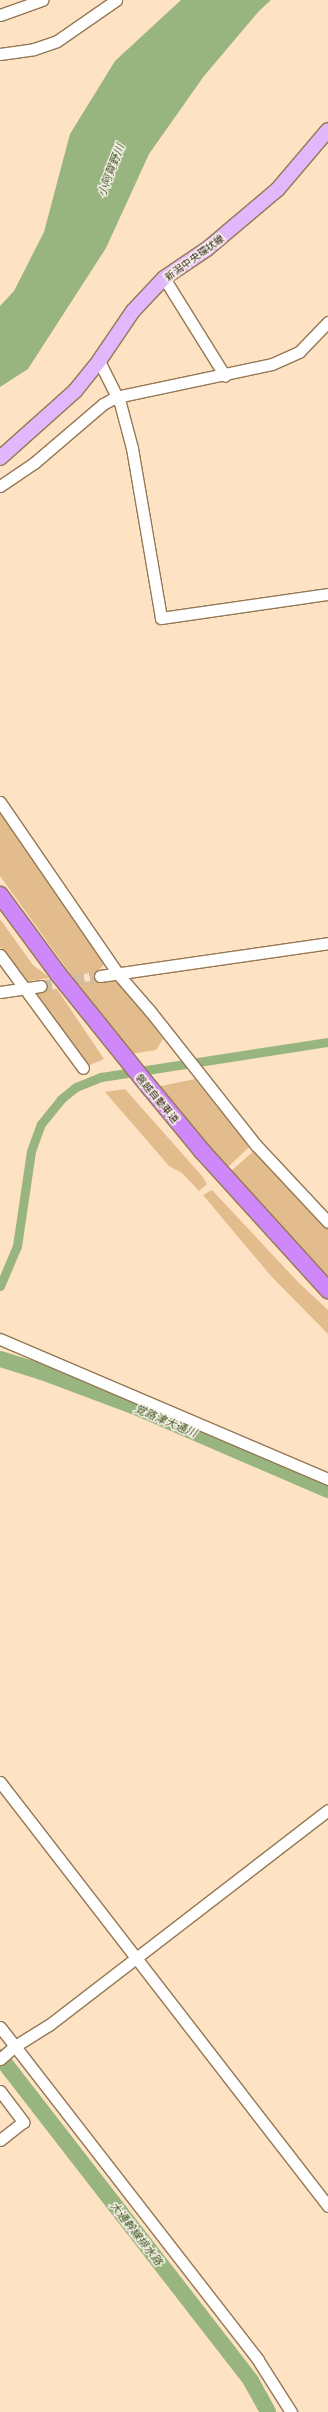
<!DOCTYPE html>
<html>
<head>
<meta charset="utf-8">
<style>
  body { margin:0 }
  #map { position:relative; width:328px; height:2412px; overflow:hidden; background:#fde2c3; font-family:Literata,"Noto Sans JP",serif }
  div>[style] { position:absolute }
  .green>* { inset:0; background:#e3bc8d }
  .water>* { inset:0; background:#98b580 }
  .canal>* { height:9px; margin:-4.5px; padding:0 4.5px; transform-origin:4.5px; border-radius:4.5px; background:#98b580 }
  .river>* { height:16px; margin:-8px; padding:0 8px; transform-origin:8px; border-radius:8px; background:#98b580 }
  .minor-tunnel>* { height:11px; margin-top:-5.5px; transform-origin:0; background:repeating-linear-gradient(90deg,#d4bca0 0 11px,transparent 0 16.5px) }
  .roads { filter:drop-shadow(1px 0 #957854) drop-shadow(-1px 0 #957854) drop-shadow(0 1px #957854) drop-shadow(0 -1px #957854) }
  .minor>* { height:11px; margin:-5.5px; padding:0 5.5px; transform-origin:5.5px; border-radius:5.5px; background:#fff }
  .major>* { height:14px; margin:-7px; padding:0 7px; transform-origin:7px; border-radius:7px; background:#e2b8fc }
  .highway>* { height:16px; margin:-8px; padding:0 8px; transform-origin:8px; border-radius:8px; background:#cf88fa }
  span { translate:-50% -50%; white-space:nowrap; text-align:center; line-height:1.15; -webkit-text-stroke:3px #faf3eb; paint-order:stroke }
  .street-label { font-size:10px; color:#312516 }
  .water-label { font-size:11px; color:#314c14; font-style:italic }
</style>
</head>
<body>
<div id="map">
  <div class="green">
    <div style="clip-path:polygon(0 813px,103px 960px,103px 966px,96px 972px,72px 976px,0 876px)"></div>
    <div style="clip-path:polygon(0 919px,33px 965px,50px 978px,28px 981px,24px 979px,0 947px)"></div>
    <div style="clip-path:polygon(114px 978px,118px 979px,163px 1039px,156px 1050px,131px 1054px,119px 1043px,78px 983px)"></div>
    <div style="clip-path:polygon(57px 989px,104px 1059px,85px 1067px,32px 993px)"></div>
    <div style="clip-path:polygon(195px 1079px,249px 1147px,225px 1170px,156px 1087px)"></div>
    <div style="clip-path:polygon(125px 1089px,202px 1176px,207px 1184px,199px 1191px,182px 1173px,169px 1166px,105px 1092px)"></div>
    <div style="clip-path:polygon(255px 1150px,328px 1229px,328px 1276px,231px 1171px)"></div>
    <div style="clip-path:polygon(212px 1190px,299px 1283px,328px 1310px,328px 1334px,271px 1276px,203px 1195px)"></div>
  </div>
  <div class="water">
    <div style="clip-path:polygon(181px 0,271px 0,259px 11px,204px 76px,149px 154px,106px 248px,28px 369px,0 387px,0 306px,14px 291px,44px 232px,70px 134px,115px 61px)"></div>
  </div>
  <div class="canal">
    <div style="left:0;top:1286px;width:43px;rotate:-67deg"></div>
    <div style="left:17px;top:1246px;width:96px;rotate:-81.6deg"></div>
    <div style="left:31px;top:1151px;width:29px;rotate:-70deg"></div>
    <div style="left:41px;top:1124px;width:32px;rotate:-51deg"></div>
    <div style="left:61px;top:1099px;width:19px;rotate:-39deg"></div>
    <div style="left:76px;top:1087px;width:27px;rotate:-22deg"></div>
    <div style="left:101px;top:1077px;width:230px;rotate:-8.8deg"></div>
  </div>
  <div class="river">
    <div style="left:0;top:1359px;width:44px;rotate:17.2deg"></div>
    <div style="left:42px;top:1372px;width:97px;rotate:20.5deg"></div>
    <div style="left:133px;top:1406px;width:212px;rotate:23.3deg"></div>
    <div style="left:0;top:2057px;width:410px;rotate:52.2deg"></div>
    <div style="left:251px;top:2381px;width:35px;rotate:61deg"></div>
  </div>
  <div class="minor-tunnel">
    <div style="left:41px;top:986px;width:60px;rotate:-9.6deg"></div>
  </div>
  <div class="roads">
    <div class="minor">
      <div style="left:0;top:15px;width:45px;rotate:-19.7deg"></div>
      <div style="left:0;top:54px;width:34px;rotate:-8deg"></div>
      <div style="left:34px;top:49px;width:24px;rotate:-19deg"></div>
      <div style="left:57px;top:41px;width:72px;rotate:-34.8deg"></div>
      <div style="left:164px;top:278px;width:115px;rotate:58.1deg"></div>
      <div style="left:99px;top:361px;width:47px;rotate:63.4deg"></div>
      <div style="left:120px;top:403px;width:47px;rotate:75.1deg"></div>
      <div style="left:132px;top:448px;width:172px;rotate:80.3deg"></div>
      <div style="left:161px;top:618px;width:169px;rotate:-8.2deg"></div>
      <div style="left:0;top:486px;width:41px;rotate:-34.1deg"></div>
      <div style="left:34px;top:463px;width:91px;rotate:-40.5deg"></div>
      <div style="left:103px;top:404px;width:15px;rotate:-28deg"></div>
      <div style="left:116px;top:397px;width:159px;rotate:-11.9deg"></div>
      <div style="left:272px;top:364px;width:30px;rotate:-24deg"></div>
      <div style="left:299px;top:352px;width:42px;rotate:-46deg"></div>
      <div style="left:0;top:802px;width:209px;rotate:55.5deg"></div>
      <div style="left:118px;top:974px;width:49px;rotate:49.1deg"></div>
      <div style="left:150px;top:1011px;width:171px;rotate:51.7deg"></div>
      <div style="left:256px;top:1145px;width:105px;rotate:46.9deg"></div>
      <div style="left:0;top:955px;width:140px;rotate:53.7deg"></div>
      <div style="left:100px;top:976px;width:230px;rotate:-8.2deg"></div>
      <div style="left:0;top:992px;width:41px;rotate:-8.3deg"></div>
      <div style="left:0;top:1339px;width:357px;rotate:23.1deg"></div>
      <div style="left:0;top:1782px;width:536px;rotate:52.28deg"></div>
      <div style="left:0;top:2027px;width:421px;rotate:52.2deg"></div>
      <div style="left:258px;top:2360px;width:62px;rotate:57.6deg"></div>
      <div style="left:0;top:2059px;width:20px;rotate:-41deg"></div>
      <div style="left:15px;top:2046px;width:40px;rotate:-32deg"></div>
      <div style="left:49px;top:2025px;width:352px;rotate:-37.6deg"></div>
      <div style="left:0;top:2091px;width:39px;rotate:53deg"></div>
      <div style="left:23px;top:2122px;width:29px;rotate:142deg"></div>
    </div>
    <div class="major">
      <div style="left:0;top:458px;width:101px;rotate:-41.8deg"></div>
      <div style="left:75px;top:391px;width:38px;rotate:-51deg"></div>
      <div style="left:99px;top:361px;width:60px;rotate:-55.8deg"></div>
      <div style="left:133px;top:311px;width:45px;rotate:-46.8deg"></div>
      <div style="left:164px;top:278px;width:52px;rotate:-34deg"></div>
      <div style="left:207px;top:249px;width:93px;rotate:-40.2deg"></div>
      <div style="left:278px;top:189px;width:77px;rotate:-49.7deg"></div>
    </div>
    <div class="highway">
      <div style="left:0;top:895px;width:99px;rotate:53.6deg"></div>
      <div style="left:59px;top:975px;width:145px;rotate:51.2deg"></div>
      <div style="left:150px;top:1088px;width:82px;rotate:50.5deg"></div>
      <div style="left:202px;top:1151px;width:188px;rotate:47.8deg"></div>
    </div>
  </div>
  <div class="street-label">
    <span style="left:194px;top:257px;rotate:-36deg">新潟中央環状線</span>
    <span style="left:158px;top:1098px;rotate:50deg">磐越自動車道</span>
  </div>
  <div class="water-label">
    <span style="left:110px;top:170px;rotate:-69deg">小阿賀野川</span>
    <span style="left:166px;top:1420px;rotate:23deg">覚路津大通川</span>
    <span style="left:137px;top:2233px;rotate:52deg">大通幹線排水路</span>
  </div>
</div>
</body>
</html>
